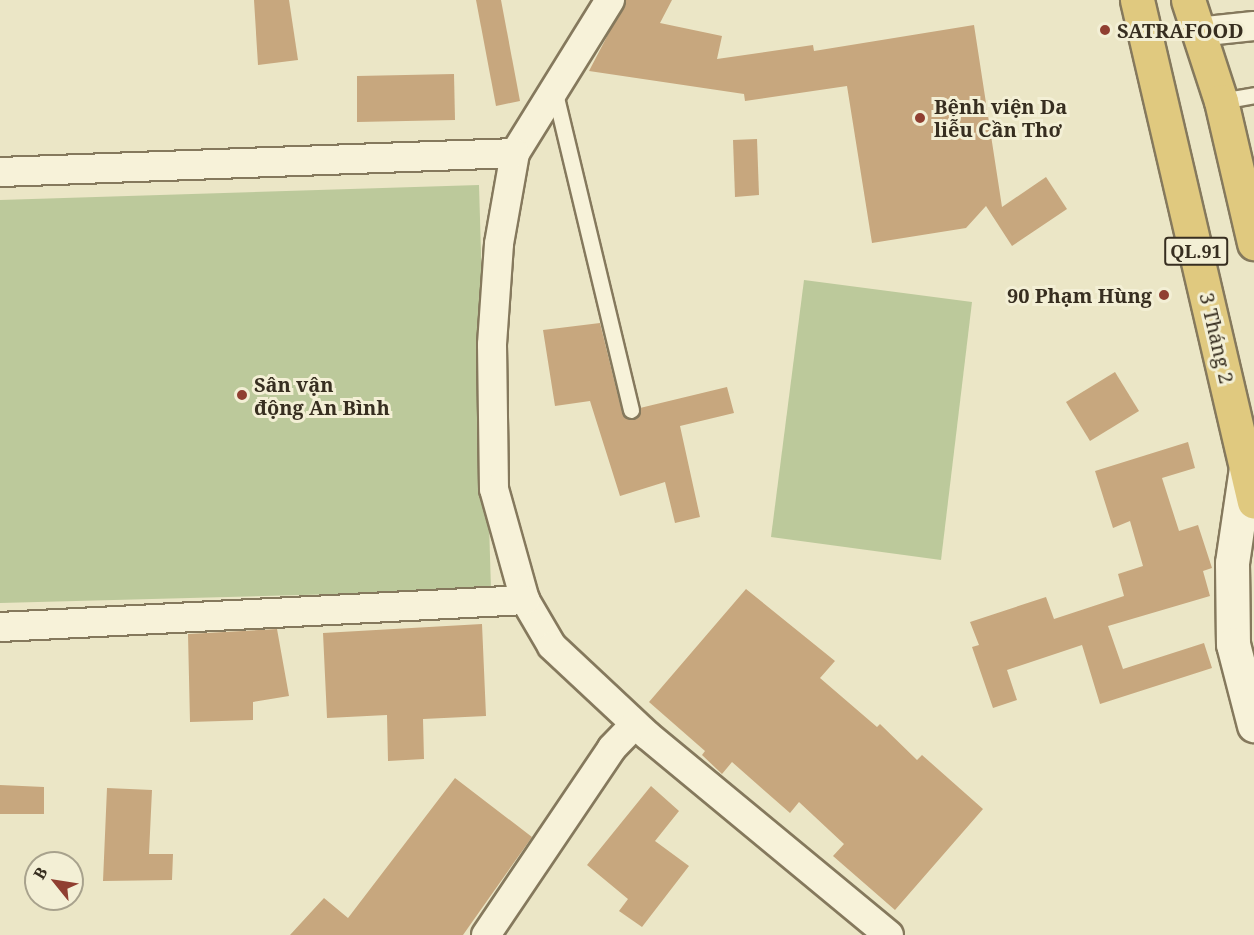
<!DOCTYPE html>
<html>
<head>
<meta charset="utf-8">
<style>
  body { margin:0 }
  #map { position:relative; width:1254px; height:935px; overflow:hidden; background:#ebe6c6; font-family:"Noto Serif",serif }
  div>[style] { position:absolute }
  .green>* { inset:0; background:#bcc99b }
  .building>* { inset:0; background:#c7a77e }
  .roads { filter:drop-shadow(2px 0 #85795d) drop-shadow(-2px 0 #85795d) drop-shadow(0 2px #85795d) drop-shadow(0 -2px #85795d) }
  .service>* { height:15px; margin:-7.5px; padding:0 7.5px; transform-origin:7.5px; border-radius:7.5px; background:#f7f2d9 }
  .minor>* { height:28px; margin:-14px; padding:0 14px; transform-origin:14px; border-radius:14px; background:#f7f2d9 }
  .secondary>* { height:33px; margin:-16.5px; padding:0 16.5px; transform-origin:16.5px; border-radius:16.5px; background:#f7f2d9 }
  .trunk>* { height:33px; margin:-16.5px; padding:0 16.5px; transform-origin:16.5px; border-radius:16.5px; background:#e0c97f }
  .dots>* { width:16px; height:16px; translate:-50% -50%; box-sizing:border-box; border:3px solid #f3efd5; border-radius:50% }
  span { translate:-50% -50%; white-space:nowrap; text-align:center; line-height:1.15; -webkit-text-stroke:6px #f3efd5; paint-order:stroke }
  .shield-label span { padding:2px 4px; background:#f3efd5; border:2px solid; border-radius:4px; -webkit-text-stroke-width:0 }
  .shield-label { font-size:18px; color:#372e20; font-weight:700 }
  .poi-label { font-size:20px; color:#372e20; font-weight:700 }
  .left { translate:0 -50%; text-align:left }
  .right { translate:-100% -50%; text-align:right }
  .street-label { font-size:20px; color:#372e20 }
  .north { position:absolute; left:24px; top:851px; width:60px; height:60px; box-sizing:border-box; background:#f3efd5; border:2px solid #a8a28d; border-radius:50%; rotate:300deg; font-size:16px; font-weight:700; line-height:24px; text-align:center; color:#372e20 }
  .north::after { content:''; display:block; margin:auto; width:21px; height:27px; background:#903f31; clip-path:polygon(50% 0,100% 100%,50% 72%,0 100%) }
</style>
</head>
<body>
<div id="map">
  <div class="green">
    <div style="clip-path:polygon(479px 185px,491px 590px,0 603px,0 200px)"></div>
    <div style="clip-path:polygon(804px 280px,972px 302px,941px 560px,771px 537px)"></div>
  </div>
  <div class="building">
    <div style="clip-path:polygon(254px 0,289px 0,298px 60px,258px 65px)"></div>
    <div style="clip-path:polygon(476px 0,501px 0,520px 101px,496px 106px)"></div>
    <div style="clip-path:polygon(626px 0,672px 0,660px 23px,722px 36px,717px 59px,813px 45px,814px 51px,974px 25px,1002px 207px,1046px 177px,1067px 209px,1012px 246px,986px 206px,966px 228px,872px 243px,847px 86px,745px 101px,744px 94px,589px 71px)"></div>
    <div style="clip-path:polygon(454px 74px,455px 120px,357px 122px,357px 76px)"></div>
    <div style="clip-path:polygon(757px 139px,759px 195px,735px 197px,733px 140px)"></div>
    <div style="clip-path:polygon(600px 323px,622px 412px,628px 419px,637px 417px,640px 408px,727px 387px,734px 413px,680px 426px,700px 517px,675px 523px,665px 482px,620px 496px,590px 401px,555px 406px,543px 330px)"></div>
    <div style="clip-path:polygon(1115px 372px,1139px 411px,1090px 441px,1066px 402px)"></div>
    <div style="clip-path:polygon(1188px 442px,1195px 468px,1162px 478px,1179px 531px,1198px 525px,1212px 568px,1203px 571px,1210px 596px,1108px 626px,1123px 669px,1204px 643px,1212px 668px,1100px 704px,1082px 645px,1007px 670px,1017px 700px,993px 708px,972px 647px,979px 645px,970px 622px,1046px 597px,1054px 619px,1124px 596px,1118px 574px,1143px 566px,1130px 521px,1113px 528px,1095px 471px)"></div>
    <div style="clip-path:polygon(746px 589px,835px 661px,820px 678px,877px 727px,880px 724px,917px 760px,922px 755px,983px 809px,895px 910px,833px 856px,844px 844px,799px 802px,790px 813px,732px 762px,722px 774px,702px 755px,705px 751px,649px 702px)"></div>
    <div style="clip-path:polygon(482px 624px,486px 716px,423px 719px,424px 759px,388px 761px,387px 715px,327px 718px,323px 633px)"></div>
    <div style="clip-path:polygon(277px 629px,289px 696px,253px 702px,253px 720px,190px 722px,188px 634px)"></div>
    <div style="clip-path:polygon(455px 778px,532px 837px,463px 935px,290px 935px,324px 898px,348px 918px)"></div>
    <div style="clip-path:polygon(0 785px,44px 787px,44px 814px,0 814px)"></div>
    <div style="clip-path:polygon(651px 786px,679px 811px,655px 841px,689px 866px,642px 927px,619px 911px,628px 899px,587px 865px)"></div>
    <div style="clip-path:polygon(107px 788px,152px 790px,149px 854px,173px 854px,172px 880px,103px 881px)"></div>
  </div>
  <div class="roads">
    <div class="service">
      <div style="left:554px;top:89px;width:330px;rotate:76.5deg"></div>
      <div style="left:1221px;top:101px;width:34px;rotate:-10deg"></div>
    </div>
    <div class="minor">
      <div style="left:610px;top:0;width:180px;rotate:121.8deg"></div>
      <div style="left:515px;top:153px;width:92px;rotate:100deg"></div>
      <div style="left:499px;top:244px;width:101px;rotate:94deg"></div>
      <div style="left:492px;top:345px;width:144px;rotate:89.2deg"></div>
      <div style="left:494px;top:489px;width:115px;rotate:74.4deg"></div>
      <div style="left:525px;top:600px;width:53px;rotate:59.6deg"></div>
      <div style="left:552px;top:646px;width:130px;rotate:43.1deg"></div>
      <div style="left:647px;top:735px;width:314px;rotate:39.6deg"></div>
      <div style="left:1197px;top:32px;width:57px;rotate:-6deg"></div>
      <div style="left:0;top:172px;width:515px;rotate:-2.11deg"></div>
      <div style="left:0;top:627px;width:526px;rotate:-2.94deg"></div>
      <div style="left:486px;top:935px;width:225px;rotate:-56deg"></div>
      <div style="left:612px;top:748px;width:33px;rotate:-46deg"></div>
    </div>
    <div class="secondary">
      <div style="left:1246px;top:468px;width:96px;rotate:98.4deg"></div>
      <div style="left:1232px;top:563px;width:81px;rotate:89.3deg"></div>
      <div style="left:1233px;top:644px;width:84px;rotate:75.5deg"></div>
    </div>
    <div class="trunk">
      <div style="left:1137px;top:0;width:515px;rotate:76.88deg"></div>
      <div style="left:1188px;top:0;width:106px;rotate:71.9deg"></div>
      <div style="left:1221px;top:101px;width:146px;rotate:76.9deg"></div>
    </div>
  </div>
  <div class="dots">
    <div style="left:1105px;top:30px;background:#903f31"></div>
    <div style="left:920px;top:118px;background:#903f31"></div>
    <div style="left:1164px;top:295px;background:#903f31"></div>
    <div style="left:242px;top:395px;background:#903f31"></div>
  </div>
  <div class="shield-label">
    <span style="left:1196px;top:251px">QL.91</span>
  </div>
  <div class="poi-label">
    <span class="left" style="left:1117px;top:30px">SATRAFOOD</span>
    <span class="left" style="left:934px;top:118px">Bệnh viện Da<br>liễu Cần Thơ</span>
    <span class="right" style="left:1152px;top:295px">90 Phạm Hùng</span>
    <span class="left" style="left:254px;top:396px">Sân vận<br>động An Bình</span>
  </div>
  <div class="street-label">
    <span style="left:1217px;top:338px;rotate:77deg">3 Tháng 2</span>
  </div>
  <div class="north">B</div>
</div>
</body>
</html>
